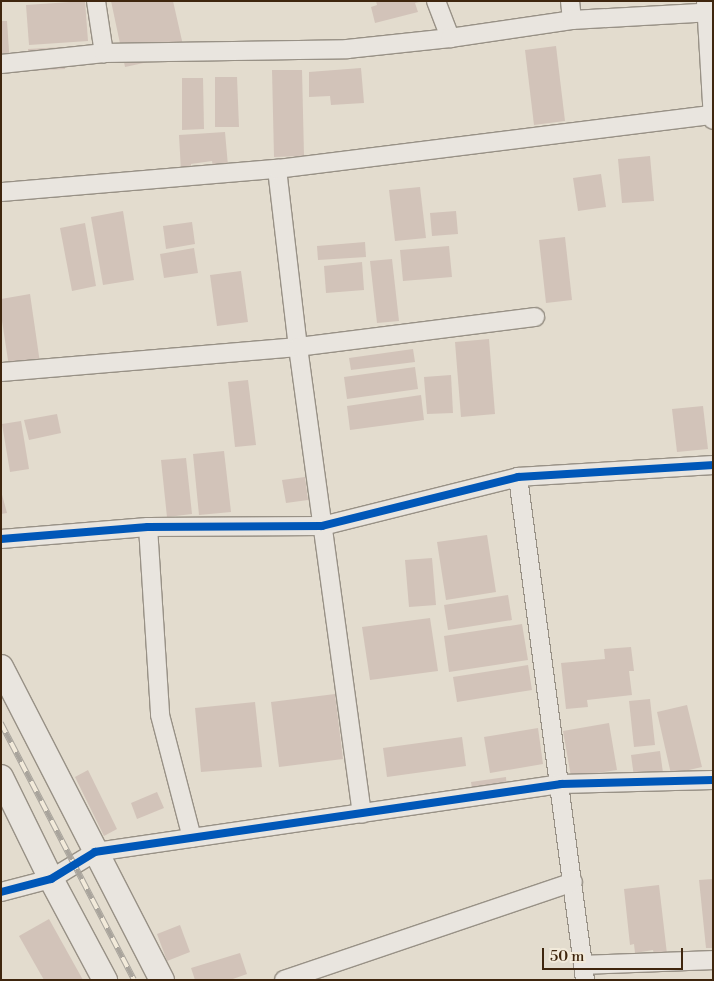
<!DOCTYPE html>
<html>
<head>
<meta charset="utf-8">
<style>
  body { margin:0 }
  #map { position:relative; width:714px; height:981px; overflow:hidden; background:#e3dcce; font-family:"Libre Bodoni",serif }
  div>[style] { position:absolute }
  .building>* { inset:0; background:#d2c3b9 }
  .roads { filter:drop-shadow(1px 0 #989186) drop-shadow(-1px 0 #989186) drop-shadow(0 1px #989186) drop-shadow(0 -1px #989186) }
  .street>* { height:18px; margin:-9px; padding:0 9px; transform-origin:9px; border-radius:9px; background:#e9e5df }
  .secondary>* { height:24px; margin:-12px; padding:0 12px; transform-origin:12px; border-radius:12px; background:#e9e5df }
  .rail>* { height:5.5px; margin-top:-2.75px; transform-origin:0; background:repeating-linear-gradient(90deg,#f2eada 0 11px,#a9a49c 0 22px); box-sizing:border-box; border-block:1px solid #a9a49c }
  .cycleway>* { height:8px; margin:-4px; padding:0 4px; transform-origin:4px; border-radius:4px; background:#0057b8 }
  span { translate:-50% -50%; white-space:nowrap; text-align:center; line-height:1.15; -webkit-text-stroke:5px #f2eada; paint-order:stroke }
  .frame { position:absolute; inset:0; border:2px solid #3f260e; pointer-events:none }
  .scale { position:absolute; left:542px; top:948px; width:141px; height:22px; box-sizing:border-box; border:2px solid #3f260e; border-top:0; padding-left:6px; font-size:15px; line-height:18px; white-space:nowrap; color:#3f260e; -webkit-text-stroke:4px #f2eada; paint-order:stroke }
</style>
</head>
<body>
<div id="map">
  <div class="building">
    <div style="clip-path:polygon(85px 1px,88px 41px,29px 45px,26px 5px)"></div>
    <div style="clip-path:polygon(111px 1px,173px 1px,185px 54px,125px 67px)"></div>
    <div style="clip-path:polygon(376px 1px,419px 1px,419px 2px,415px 3px,418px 12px,375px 23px,371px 7px,377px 5px)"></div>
    <div style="clip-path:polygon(1px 21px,7px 21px,10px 66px,1px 66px)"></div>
    <div style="clip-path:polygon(556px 46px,565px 121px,534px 125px,525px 50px)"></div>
    <div style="clip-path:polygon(63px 47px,65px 69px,29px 71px,28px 49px)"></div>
    <div style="clip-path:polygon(361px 68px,364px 103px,331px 105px,330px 96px,309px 97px,309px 72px)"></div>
    <div style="clip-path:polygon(272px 70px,302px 70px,304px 156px,274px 157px)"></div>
    <div style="clip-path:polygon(215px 77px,237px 77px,239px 127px,215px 127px)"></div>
    <div style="clip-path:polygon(182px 78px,203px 78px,204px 129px,182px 130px)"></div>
    <div style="clip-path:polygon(225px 132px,228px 166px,213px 168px,212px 161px,191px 164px,191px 170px,181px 171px,179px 135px)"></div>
    <div style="clip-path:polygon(650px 156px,654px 201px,622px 203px,618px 159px)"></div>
    <div style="clip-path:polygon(601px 174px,606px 207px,578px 211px,573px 178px)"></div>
    <div style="clip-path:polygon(420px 187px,426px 238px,395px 241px,389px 190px)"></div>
    <div style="clip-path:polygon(123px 211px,134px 280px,103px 285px,91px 217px)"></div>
    <div style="clip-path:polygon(456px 211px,458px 234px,432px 236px,430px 213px)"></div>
    <div style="clip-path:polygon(192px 222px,195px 244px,166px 249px,163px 226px)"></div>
    <div style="clip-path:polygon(85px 223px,96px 286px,72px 291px,60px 228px)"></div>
    <div style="clip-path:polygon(565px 237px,572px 300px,546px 303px,539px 240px)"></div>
    <div style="clip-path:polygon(365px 242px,366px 257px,318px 260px,317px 246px)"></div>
    <div style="clip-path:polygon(449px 246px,452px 277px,403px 281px,400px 250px)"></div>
    <div style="clip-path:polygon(194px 248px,198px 273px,164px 278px,160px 254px)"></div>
    <div style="clip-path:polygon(392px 259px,399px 321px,377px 323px,370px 261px)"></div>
    <div style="clip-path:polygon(362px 262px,364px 290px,326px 293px,324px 266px)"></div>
    <div style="clip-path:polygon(241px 271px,248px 322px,217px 326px,210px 275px)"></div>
    <div style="clip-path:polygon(30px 294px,40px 363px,9px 367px,1px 314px,1px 299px)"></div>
    <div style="clip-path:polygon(489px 339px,495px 414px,461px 417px,455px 342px)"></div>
    <div style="clip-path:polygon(413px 349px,415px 362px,351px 370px,349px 358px)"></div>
    <div style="clip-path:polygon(415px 367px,418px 389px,347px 399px,344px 377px)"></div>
    <div style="clip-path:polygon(451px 375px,453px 413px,427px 414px,424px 377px)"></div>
    <div style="clip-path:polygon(248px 380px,256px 445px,235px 447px,228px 382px)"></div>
    <div style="clip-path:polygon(421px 395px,424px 420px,350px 430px,347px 406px)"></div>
    <div style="clip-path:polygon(703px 406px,708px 449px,677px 452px,672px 409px)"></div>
    <div style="clip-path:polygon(57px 414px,61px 433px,29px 440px,24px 420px)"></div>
    <div style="clip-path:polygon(21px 421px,29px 469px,10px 472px,2px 424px)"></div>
    <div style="clip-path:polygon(224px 451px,231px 512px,199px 515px,193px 454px)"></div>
    <div style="clip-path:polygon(186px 458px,192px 514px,167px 517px,161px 460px)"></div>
    <div style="clip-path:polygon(305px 477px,308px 500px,286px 503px,282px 480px)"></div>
    <div style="clip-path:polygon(1px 491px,7px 513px,1px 514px)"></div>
    <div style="clip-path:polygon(487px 535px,496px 592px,446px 600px,437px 542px)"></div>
    <div style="clip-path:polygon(432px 558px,436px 605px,409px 607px,405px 560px)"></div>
    <div style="clip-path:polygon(508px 595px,512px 620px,448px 630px,444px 605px)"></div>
    <div style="clip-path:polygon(430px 618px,438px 671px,370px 680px,362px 627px)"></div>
    <div style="clip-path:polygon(522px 624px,528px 660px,449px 672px,444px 636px)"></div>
    <div style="clip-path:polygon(631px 647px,634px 671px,629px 671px,632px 695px,587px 700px,588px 707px,566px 709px,561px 663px,605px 659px,604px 649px)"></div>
    <div style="clip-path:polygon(528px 665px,532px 690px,457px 702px,453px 677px)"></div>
    <div style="clip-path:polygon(335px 694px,343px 759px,279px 767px,271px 702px)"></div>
    <div style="clip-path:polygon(650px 699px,655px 745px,634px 747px,629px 701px)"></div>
    <div style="clip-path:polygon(255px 702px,262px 767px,201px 772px,195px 708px)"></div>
    <div style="clip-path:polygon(687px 705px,702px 767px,671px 774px,657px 712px)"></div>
    <div style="clip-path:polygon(609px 723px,617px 770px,571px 777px,563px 731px)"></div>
    <div style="clip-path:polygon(538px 728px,543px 764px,490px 773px,484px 737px)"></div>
    <div style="clip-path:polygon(462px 737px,466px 766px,387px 777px,383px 748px)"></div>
    <div style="clip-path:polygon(660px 751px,664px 780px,635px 784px,631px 755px)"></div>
    <div style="clip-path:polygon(88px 770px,117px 829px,104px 836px,75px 777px)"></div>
    <div style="clip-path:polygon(506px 777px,507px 791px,473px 796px,471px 782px)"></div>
    <div style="clip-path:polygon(157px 792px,164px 808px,137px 819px,131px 803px)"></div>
    <div style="clip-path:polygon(713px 879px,713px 948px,706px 948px,699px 880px)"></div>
    <div style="clip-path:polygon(659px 885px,667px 954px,654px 955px,653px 950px,635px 953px,634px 944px,630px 945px,624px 889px)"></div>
    <div style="clip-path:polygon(49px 919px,83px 980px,44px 980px,19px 936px)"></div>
    <div style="clip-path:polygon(180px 925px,190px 952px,167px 961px,157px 934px)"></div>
    <div style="clip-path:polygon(240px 953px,247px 974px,230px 980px,195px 980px,191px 968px)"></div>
  </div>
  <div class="roads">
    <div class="street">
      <div style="left:96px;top:1px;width:53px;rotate:81.3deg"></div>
      <div style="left:436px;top:1px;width:40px;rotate:69deg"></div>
      <div style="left:570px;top:1px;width:19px;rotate:84deg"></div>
      <div style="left:706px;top:2px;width:118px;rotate:86.6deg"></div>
      <div style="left:1px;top:64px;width:104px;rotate:-6.1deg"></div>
      <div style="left:104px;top:53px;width:243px;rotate:-0.9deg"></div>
      <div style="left:347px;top:49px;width:104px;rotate:-6.1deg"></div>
      <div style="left:450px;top:38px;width:123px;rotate:-8.4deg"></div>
      <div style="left:572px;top:20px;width:141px;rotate:-3.2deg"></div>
      <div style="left:277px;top:169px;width:179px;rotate:83.3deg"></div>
      <div style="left:298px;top:347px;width:471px;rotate:82.2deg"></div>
      <div style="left:1px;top:192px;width:277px;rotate:-4.8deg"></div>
      <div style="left:277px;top:169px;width:438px;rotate:-7.1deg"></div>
      <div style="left:1px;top:372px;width:298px;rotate:-4.8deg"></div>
      <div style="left:298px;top:347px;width:239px;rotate:-7.2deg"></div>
      <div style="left:518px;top:477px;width:507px;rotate:82.41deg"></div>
      <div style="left:148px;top:527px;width:188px;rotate:86.3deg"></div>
      <div style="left:160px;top:715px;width:127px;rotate:75.4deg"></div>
      <div style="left:1px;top:539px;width:147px;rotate:-4.7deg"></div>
      <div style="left:148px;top:527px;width:174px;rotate:-0.3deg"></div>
      <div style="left:322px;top:526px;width:202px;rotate:-14deg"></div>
      <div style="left:518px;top:477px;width:195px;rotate:-3.5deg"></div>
      <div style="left:1px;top:892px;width:52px;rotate:-14.6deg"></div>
      <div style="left:51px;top:879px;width:52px;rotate:-31.5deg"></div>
      <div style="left:95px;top:852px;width:471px;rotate:-8.3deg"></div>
      <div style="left:561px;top:784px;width:152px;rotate:-1.5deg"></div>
      <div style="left:583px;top:965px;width:130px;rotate:-2.2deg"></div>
      <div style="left:284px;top:980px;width:305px;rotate:-18.7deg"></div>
    </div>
    <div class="secondary">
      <div style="left:1px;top:667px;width:352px;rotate:62.8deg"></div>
      <div style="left:1px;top:777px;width:114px;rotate:63.9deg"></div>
      <div style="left:51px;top:879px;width:115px;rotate:61.9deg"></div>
    </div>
  </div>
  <div class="rail">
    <div style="left:1px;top:723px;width:289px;rotate:62.6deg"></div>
  </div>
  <div class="cycleway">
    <div style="left:1px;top:539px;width:147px;rotate:-4.7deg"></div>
    <div style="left:148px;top:527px;width:174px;rotate:-0.3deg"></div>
    <div style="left:322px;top:526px;width:202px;rotate:-14deg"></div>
    <div style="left:518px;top:477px;width:195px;rotate:-3.5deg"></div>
    <div style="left:1px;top:892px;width:52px;rotate:-14.6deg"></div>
    <div style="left:51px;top:879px;width:52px;rotate:-31.5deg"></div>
    <div style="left:95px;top:852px;width:471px;rotate:-8.3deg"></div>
    <div style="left:561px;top:784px;width:152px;rotate:-1.5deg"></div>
  </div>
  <div class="frame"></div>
  <div class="scale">50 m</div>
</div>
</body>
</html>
